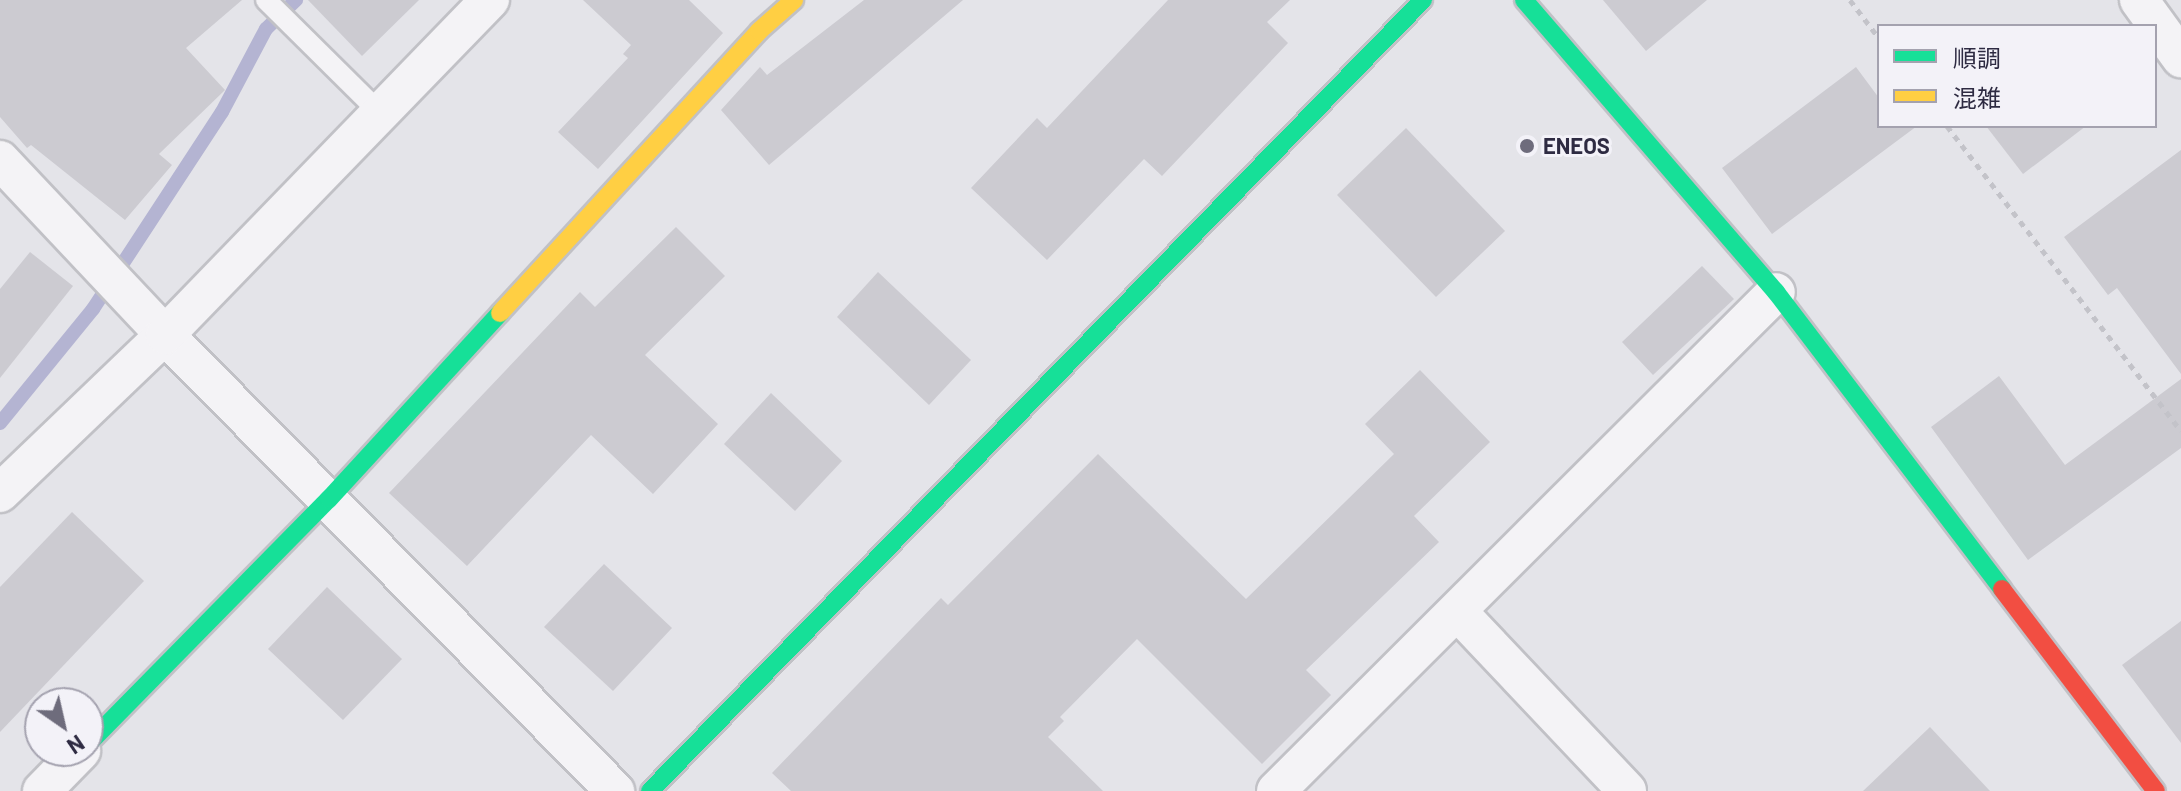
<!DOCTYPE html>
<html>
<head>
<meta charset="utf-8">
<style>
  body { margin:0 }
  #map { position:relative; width:2181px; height:791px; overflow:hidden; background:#e4e4e9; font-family:Barlow,"Noto Sans JP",sans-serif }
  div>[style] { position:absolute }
  .stream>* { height:14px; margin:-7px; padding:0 7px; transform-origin:7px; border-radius:7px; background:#b4b4d2 }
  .building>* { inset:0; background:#cccbd1 }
  .path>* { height:5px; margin-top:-2.5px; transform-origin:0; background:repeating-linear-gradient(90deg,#c3c3c9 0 6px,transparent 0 12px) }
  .roads { filter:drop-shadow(2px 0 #c1c1c6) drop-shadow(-2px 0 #c1c1c6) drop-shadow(0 2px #c1c1c6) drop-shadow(0 -2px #c1c1c6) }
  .lane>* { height:20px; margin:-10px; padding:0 10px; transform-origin:10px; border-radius:10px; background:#f4f3f6 }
  .street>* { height:38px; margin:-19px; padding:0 19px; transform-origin:19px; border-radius:19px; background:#f4f3f6 }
  .fast>* { height:18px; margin:-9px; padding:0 9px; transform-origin:9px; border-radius:9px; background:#16e098 }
  .slow>* { height:18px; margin:-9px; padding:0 9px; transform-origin:9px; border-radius:9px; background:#ffcf43 }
  .jam>* { height:18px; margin:-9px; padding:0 9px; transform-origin:9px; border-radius:9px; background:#f24e42 }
  .dots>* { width:22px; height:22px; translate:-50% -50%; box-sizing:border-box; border:4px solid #f3f2f8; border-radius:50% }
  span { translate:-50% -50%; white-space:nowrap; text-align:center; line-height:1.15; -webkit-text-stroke:6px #f3f2f8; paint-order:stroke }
  .poi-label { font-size:22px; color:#2e2b42; font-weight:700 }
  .left { translate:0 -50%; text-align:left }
  .legend { position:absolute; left:1877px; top:24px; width:280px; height:104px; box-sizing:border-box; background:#f3f2f8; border:2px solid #a4a2af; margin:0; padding:10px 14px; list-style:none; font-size:24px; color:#2e2b42 }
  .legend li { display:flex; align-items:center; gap:16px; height:40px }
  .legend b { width:40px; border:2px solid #a4a2af }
  .north { position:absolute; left:24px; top:687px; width:80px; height:80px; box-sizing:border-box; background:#f3f2f8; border:2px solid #a4a2af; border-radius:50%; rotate:146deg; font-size:22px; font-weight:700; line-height:32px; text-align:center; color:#2e2b42 }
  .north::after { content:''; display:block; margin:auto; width:28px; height:36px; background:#6e6c7c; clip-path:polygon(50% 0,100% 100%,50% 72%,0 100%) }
</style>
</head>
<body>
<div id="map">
  <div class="stream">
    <div style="left:0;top:423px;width:147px;rotate:-50.8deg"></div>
    <div style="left:93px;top:309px;width:235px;rotate:-56.8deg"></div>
    <div style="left:222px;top:112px;width:94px;rotate:-62.1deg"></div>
    <div style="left:266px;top:29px;width:42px;rotate:-44deg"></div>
  </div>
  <div class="building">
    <div style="clip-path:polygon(0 0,242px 0,186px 48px,225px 90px,159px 154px,172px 165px,125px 220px,31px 145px,27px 148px,0 117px)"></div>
    <div style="clip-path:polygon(308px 0,419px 0,362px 56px)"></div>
    <div style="clip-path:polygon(583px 0,689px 0,723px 33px,598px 169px,558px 132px,628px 58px,623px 54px,631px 45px)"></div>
    <div style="clip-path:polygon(864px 0,963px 0,769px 165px,721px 110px,760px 67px,767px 75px)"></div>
    <div style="clip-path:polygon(1168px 0,1290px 0,1267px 22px,1288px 43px,1162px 176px,1144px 159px,1047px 260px,971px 188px,1037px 118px,1047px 128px)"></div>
    <div style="clip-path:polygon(1603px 0,1707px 0,1646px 51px)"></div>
    <div style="clip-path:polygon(1856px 67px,1879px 98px,1879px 126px,1917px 126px,1772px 234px,1722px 168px)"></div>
    <div style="clip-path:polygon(1986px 126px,2086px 126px,2023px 174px)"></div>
    <div style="clip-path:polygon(1406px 128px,1505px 231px,1436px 297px,1337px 195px)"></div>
    <div style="clip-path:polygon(2181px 150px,2181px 374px,2117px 288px,2108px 295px,2064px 237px)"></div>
    <div style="clip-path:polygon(676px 227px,725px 276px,645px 355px,718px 424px,653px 494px,591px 435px,467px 566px,389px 493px,580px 292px,595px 307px)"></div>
    <div style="clip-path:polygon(30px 252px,73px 286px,0 378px,0 289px)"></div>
    <div style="clip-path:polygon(1702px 266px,1734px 299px,1653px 375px,1622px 342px)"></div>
    <div style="clip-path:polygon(878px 272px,971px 360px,929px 405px,837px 317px)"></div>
    <div style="clip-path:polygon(1420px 370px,1490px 442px,1414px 516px,1439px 542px,1306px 670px,1331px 695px,1262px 764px,1137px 639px,1060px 717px,1064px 721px,1048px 737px,1103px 791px,791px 791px,772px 773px,941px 598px,948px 605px,1098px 454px,1246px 599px,1394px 454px,1365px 424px)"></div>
    <div style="clip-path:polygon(1999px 376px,2065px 465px,2181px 379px,2181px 448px,2028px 560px,1931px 427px)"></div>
    <div style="clip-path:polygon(771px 393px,842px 461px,795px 511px,724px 444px)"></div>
    <div style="clip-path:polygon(72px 512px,144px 581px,0 732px,0 587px)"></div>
    <div style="clip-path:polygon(604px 564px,672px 628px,613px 691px,544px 627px)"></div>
    <div style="clip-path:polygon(327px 587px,402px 659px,343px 720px,268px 649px)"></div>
    <div style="clip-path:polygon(2181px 621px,2181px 743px,2122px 665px)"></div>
    <div style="clip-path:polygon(1930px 727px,1990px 791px,1863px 791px)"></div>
  </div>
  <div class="path">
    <div style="left:1850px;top:0;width:48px;rotate:52.7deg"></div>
    <div style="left:1947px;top:126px;width:384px;rotate:52.5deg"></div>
  </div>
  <div class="roads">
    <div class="lane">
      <div style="left:266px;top:0;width:161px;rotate:44.7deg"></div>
    </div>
    <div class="street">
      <div style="left:2139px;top:0;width:72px;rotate:54.1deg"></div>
      <div style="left:0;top:160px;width:241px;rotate:46.7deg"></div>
      <div style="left:165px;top:335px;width:641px;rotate:45.38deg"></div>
      <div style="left:0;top:493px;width:228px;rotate:-43.8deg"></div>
      <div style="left:165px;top:335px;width:467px;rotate:-45.9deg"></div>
      <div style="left:1458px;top:612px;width:246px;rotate:46.6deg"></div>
      <div style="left:42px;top:791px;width:56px;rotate:-45.7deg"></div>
      <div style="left:1276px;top:791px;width:706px;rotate:-44.94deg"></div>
    </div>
    <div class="fast">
      <div style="left:1524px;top:0;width:386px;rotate:49.2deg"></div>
      <div style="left:1776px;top:292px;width:373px;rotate:52.7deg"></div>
      <div style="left:88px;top:744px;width:344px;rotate:-45.5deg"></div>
      <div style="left:329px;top:499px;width:253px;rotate:-47.4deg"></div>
      <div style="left:650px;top:791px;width:1106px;rotate:-45.66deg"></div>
    </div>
    <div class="slow">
      <div style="left:500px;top:313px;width:383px;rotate:-47.4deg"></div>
      <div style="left:759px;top:31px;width:47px;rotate:-41.5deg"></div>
    </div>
    <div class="jam">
      <div style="left:2002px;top:589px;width:254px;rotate:52.7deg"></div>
    </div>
  </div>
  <div class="dots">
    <div style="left:1527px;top:146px;background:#6e6c7c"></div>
  </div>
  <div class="poi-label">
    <span class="left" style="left:1543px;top:146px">ENEOS</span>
  </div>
  <ul class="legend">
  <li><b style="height:10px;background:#16e098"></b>順調</li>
  <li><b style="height:10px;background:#ffcf43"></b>混雑</li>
  </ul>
  <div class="north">N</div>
</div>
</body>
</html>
